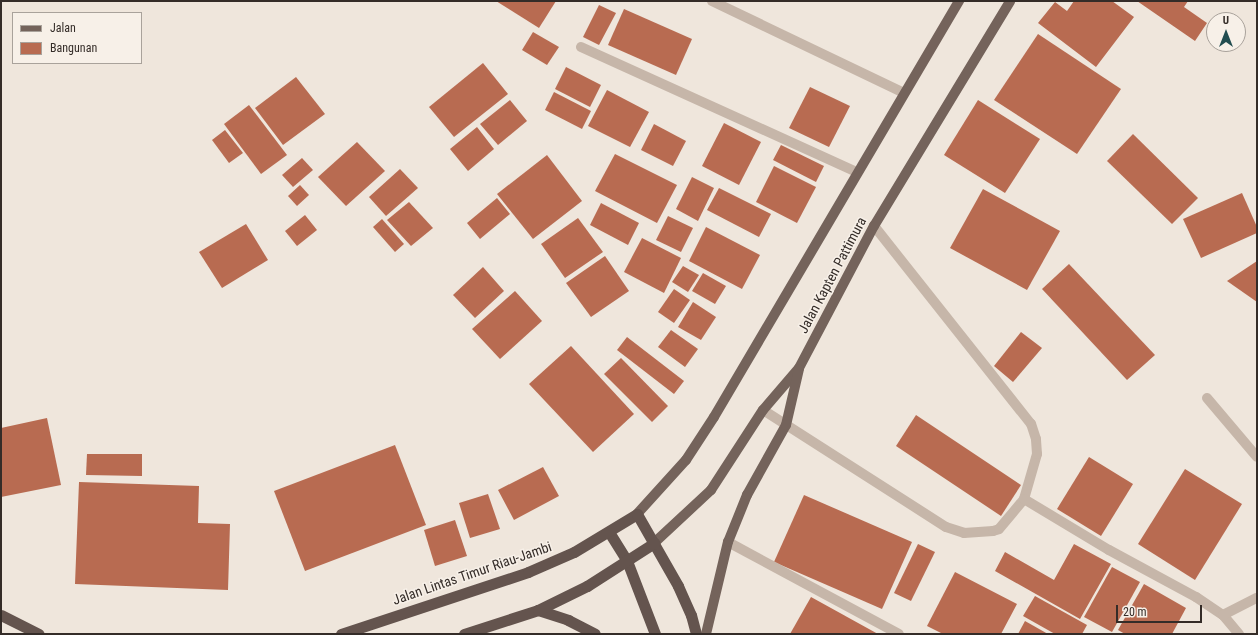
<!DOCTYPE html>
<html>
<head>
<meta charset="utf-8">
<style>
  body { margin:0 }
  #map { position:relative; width:1258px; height:635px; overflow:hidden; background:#efe6dc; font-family:"Roboto Condensed",sans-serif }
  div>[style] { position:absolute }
  .building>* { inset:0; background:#b86b51 }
  .service>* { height:10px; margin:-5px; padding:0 5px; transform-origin:5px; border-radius:5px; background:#c6b6a9 }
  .minor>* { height:10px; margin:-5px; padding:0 5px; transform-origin:5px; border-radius:5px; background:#c6b6a9 }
  .primary>* { height:10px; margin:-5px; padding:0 5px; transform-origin:5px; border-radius:5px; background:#74635b }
  .trunk>* { height:11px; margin:-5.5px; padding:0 5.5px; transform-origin:5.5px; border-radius:5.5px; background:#64544e }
  span { translate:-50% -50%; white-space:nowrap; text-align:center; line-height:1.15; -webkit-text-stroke:3px #f7f0e8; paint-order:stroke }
  .street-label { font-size:14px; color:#342c28 }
  .frame { position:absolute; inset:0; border:2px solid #342c28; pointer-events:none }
  .legend { position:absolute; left:12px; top:12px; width:130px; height:52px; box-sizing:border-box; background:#f7f0e8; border:1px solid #a9a29b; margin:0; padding:5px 7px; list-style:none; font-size:12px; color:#342c28 }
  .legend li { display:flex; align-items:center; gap:8px; height:20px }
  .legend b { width:20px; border:1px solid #a9a29b }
  .north { position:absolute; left:1206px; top:12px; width:40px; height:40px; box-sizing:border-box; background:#f7f0e8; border:1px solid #a9a29b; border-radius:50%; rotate:0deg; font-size:11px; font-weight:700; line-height:16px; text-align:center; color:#342c28 }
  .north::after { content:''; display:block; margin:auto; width:14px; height:18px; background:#224d50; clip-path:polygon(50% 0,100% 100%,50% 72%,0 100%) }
  .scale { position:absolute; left:1116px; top:605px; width:86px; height:18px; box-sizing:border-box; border:2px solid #342c28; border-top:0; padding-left:5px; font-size:12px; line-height:14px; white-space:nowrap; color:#342c28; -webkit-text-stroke:3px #f7f0e8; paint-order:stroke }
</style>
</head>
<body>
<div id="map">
  <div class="building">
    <div style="clip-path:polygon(496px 1px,556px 1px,539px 28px)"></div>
    <div style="clip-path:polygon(1074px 1px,1112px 1px,1134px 17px,1096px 67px,1038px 23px,1055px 2px,1067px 11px)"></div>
    <div style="clip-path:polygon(1137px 1px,1188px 1px,1184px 7px,1207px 23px,1195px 41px)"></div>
    <div style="clip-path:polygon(599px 5px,616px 13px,599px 45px,583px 37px)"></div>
    <div style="clip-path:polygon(624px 9px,692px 39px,676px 75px,608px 45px)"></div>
    <div style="clip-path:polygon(533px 32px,559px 47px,547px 65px,522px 50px)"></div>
    <div style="clip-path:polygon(1038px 34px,1121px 89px,1077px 154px,994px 100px)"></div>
    <div style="clip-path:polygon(483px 63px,508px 94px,454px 137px,429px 107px)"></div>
    <div style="clip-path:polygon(566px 67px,601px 85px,590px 107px,555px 89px)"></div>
    <div style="clip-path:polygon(296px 77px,325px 114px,283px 145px,255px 108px)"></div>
    <div style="clip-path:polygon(810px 87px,850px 106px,829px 147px,789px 128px)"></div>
    <div style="clip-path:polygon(607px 90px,649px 112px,630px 147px,588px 126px)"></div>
    <div style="clip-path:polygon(554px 92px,591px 111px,582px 129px,545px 110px)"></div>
    <div style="clip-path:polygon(510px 100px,527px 121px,498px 145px,480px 124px)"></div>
    <div style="clip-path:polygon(978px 100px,1040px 139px,1005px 193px,944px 155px)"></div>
    <div style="clip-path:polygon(249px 105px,287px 155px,261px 174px,224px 124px)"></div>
    <div style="clip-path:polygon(724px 123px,761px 142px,739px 185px,702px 166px)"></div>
    <div style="clip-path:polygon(654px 124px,686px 141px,673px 166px,641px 150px)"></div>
    <div style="clip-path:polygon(477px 127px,494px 149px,468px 171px,450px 149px)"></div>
    <div style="clip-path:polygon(225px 130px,243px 153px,229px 163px,212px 140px)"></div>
    <div style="clip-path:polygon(1133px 134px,1198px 198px,1172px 224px,1107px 161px)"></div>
    <div style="clip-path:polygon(357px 142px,385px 171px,346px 206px,318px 177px)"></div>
    <div style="clip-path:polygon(781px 145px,824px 166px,816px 182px,773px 160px)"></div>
    <div style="clip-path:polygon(615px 154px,677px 185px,657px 223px,595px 191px)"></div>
    <div style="clip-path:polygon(547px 155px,582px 201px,533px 239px,497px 194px)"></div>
    <div style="clip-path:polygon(302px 158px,313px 170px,293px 187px,282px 175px)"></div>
    <div style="clip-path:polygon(774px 166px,816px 187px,797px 223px,756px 202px)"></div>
    <div style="clip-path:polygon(400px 169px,418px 188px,386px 216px,369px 197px)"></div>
    <div style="clip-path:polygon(692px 177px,714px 188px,698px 221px,676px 209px)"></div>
    <div style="clip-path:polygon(300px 185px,309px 195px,297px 206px,288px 196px)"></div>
    <div style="clip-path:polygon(719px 188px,771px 214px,759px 237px,707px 210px)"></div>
    <div style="clip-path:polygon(983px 189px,1060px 231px,1027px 290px,950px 248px)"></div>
    <div style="clip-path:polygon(1242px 193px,1257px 227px,1257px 233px,1201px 258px,1183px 219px)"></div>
    <div style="clip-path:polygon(497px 198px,510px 214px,480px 239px,467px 223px)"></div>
    <div style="clip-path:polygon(409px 202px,433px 228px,411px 246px,387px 220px)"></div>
    <div style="clip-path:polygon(601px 203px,639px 223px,628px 245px,590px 225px)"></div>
    <div style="clip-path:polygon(305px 215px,317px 230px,297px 246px,285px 231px)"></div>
    <div style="clip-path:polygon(668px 216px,693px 228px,681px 252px,656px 240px)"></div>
    <div style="clip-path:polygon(578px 218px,603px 252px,565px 278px,541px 244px)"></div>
    <div style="clip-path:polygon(382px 219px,404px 244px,395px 252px,373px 227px)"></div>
    <div style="clip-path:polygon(246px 224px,268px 260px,222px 288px,199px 252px)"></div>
    <div style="clip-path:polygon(706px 227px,760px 255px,742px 289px,689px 261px)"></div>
    <div style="clip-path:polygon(642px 238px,681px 258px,664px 293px,624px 272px)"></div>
    <div style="clip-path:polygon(605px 256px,629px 291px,591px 317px,566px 283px)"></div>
    <div style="clip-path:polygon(1257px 261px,1257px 302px,1227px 281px)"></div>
    <div style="clip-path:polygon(1069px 264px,1155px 355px,1127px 380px,1042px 289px)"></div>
    <div style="clip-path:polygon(683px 266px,699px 275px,688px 292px,672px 282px)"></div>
    <div style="clip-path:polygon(483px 267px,504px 291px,475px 318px,453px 295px)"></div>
    <div style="clip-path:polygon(703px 273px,726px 286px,715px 304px,692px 291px)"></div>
    <div style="clip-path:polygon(674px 289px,690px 300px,674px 323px,658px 312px)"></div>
    <div style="clip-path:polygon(515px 291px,542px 321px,500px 359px,472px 329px)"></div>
    <div style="clip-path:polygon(693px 302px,716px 317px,701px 340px,678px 327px)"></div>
    <div style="clip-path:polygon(671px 330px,698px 349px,685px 367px,658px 347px)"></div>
    <div style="clip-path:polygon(1021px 332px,1042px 348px,1013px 382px,994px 366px)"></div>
    <div style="clip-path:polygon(627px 337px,684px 381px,674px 394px,617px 350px)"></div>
    <div style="clip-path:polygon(571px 346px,634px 414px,593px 452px,529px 384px)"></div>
    <div style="clip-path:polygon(621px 358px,668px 406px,652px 422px,604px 374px)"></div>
    <div style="clip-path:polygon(916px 415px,1021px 485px,1001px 516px,896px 446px)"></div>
    <div style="clip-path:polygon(47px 418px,61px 485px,1px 497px,1px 428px)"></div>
    <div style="clip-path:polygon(395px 445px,426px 525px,305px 571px,274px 491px)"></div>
    <div style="clip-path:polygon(87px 454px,142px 454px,142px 476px,86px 475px)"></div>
    <div style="clip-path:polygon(1089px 457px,1133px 484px,1101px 536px,1057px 509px)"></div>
    <div style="clip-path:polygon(543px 467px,559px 496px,514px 520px,498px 490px)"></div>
    <div style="clip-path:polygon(1185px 469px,1242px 504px,1195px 580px,1138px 544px)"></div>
    <div style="clip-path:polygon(79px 482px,199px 486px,198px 523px,230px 524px,228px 590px,75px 584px)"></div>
    <div style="clip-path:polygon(488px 494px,500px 529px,470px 538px,459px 503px)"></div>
    <div style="clip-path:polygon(804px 495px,912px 542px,882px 609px,774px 562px)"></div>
    <div style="clip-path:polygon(455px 520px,467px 556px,435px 566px,424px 530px)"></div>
    <div style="clip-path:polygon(918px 544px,935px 552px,911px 601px,894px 593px)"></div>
    <div style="clip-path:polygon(1074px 544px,1111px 564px,1080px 619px,995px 571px,1005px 552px,1054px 580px)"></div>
    <div style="clip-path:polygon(1112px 567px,1140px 582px,1112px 632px,1084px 617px)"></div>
    <div style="clip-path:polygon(955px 572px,1017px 604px,1001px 634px,943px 634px,927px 626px)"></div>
    <div style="clip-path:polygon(1144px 584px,1186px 608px,1172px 634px,1125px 634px,1118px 630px)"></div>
    <div style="clip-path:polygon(1035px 596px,1087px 625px,1082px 634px,1055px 634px,1023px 616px)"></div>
    <div style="clip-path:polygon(811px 597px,878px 634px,790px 634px)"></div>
    <div style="clip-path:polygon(1025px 621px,1048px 634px,1018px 634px)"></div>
  </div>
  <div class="service">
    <div style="left:712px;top:1px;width:213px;rotate:25.6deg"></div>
    <div style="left:581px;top:47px;width:302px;rotate:24.4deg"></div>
    <div style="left:1207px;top:398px;width:77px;rotate:49.7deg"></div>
    <div style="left:763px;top:410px;width:217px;rotate:32.6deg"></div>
    <div style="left:946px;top:527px;width:19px;rotate:18deg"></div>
    <div style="left:964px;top:533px;width:29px;rotate:-4deg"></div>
    <div style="left:993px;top:531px;width:6px;rotate:-18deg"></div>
    <div style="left:999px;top:529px;width:39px;rotate:-50deg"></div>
    <div style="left:1024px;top:499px;width:47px;rotate:-73.9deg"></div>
    <div style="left:1037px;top:454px;width:15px;rotate:-94deg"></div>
    <div style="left:1036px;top:439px;width:16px;rotate:-108deg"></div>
    <div style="left:1031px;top:424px;width:253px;rotate:-128.4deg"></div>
    <div style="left:1024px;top:499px;width:99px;rotate:31deg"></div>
    <div style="left:1109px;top:550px;width:99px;rotate:28.4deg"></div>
    <div style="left:1196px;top:597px;width:32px;rotate:34deg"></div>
    <div style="left:1223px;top:615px;width:25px;rotate:50deg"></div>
    <div style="left:1223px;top:615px;width:38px;rotate:-27deg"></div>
  </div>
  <div class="minor">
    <div style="left:728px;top:542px;width:194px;rotate:28.3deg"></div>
  </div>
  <div class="primary">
    <div style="left:637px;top:514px;width:73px;rotate:-47.8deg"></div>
    <div style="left:686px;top:460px;width:51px;rotate:-56.9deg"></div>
    <div style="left:714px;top:417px;width:483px;rotate:-59.5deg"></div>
    <div style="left:654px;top:543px;width:78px;rotate:-42.9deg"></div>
    <div style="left:711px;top:490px;width:95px;rotate:-57deg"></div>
    <div style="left:763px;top:410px;width:55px;rotate:-49.4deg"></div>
    <div style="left:799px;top:368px;width:161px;rotate:-62.2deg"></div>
    <div style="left:874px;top:226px;width:263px;rotate:-58.8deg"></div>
    <div style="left:706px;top:634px;width:95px;rotate:-76.6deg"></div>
    <div style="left:728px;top:542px;width:51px;rotate:-68deg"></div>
    <div style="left:747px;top:495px;width:80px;rotate:-60.9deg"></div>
    <div style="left:786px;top:425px;width:57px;rotate:-76.9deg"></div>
  </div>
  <div class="trunk">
    <div style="left:609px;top:532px;width:34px;rotate:58deg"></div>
    <div style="left:627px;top:561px;width:78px;rotate:69deg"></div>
    <div style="left:538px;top:610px;width:32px;rotate:18deg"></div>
    <div style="left:568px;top:620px;width:30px;rotate:27deg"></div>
    <div style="left:1px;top:615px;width:42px;rotate:26.6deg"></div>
    <div style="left:341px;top:634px;width:197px;rotate:-18.3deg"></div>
    <div style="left:528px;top:572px;width:50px;rotate:-23.5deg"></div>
    <div style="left:574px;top:552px;width:74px;rotate:-31.1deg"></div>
    <div style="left:637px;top:514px;width:83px;rotate:60.3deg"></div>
    <div style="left:678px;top:586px;width:32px;rotate:66deg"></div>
    <div style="left:691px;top:615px;width:20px;rotate:75deg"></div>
    <div style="left:464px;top:634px;width:78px;rotate:-18deg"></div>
    <div style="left:538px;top:610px;width:55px;rotate:-26.1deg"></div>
    <div style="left:587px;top:586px;width:80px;rotate:-32.7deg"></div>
  </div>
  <div class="street-label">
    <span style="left:832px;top:275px;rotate:-62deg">Jalan Kapten Pattimura</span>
    <span style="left:472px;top:573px;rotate:-19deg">Jalan Lintas Timur Riau-Jambi</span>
  </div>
  <div class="frame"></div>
  <ul class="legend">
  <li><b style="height:5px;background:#74635b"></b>Jalan</li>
  <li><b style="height:11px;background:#b86b51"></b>Bangunan</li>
  </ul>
  <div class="north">U</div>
  <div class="scale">20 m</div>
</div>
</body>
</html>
